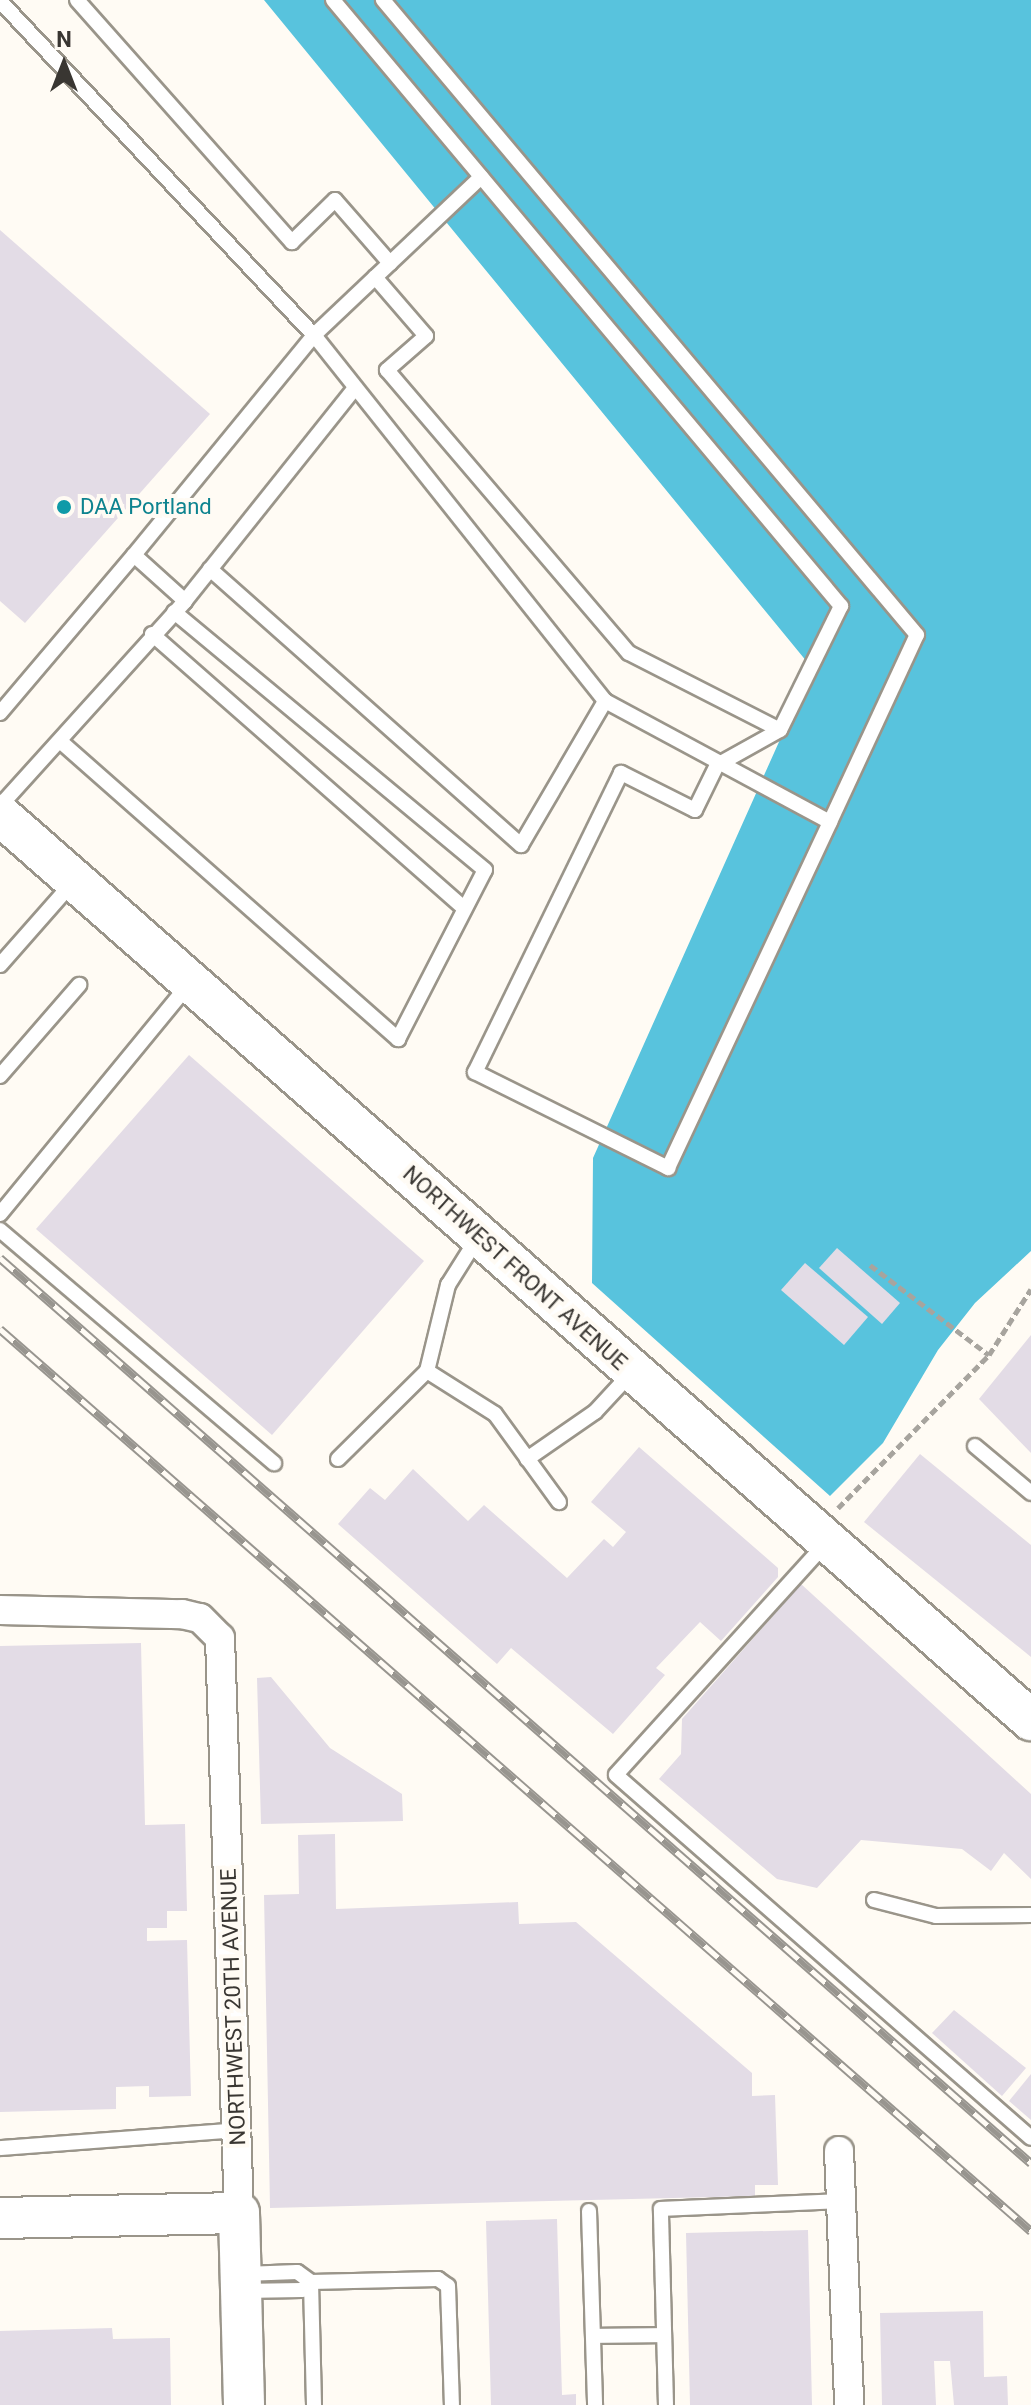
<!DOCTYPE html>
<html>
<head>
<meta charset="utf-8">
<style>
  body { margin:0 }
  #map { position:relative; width:1031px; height:2405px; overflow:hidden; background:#fffbf4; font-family:Roboto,sans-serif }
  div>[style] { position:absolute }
  .water>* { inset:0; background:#58c3dd }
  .building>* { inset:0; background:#e3dce6 }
  .path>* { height:5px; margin-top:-2.5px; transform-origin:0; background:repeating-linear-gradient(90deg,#a7a49e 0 8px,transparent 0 12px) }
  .roads { filter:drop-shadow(2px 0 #9a958a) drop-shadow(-2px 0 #9a958a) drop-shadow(0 2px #9a958a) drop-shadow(0 -2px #9a958a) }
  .lane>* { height:14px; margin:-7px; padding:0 7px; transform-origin:7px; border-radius:7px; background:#fff }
  .street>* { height:28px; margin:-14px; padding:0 14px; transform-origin:14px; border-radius:14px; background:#fff }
  .secondary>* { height:40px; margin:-20px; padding:0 20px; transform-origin:20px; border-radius:20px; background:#fff }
  .rail>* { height:9px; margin-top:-4.5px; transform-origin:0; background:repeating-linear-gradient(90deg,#fffbf4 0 18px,#98958f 0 36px); box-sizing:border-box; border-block:2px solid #98958f }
  .dots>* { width:22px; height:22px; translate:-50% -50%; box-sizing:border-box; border:4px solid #fffbf4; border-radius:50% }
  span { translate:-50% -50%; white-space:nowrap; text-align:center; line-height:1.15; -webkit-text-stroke:8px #fffbf4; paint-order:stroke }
  .culture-label { font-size:22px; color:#0d838f }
  .left { translate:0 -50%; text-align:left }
  .street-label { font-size:22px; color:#393632 }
  .north { position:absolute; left:24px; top:24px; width:80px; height:80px; -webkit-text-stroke:6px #fffbf4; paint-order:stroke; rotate:0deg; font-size:22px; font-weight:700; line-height:32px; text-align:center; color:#393632 }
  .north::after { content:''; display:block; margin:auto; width:28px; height:36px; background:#393632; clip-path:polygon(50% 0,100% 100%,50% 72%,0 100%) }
</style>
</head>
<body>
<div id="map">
  <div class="water">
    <div style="clip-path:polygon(264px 0,1031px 0,1031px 1251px,975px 1303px,938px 1350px,883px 1443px,830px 1496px,592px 1283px,593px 1158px,812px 668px)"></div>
  </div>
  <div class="building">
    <div style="clip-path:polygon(0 230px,210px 414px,25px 623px,0 601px)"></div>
    <div style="clip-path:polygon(189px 1055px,424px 1261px,272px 1435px,36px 1229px)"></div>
    <div style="clip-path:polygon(837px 1248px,900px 1303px,882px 1324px,819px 1268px)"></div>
    <div style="clip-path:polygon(805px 1263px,868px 1317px,844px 1345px,781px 1290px)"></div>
    <div style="clip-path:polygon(1031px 1335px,1031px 1453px,979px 1399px)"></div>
    <div style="clip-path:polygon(639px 1447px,778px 1568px,778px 1577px,721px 1641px,700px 1622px,656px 1668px,665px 1675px,613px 1734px,511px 1648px,497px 1664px,338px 1524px,370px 1488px,385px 1500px,413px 1469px,468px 1521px,484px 1505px,567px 1578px,604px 1539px,613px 1547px,626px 1532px,591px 1502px)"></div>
    <div style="clip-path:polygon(920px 1454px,1031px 1545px,1031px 1657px,864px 1522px)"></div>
    <div style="clip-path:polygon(801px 1584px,1031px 1794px,1031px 1879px,1004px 1853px,991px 1871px,962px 1849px,861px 1840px,817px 1888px,777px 1879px,659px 1779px,681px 1754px,682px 1719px)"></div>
    <div style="clip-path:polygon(141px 1643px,145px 1825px,185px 1824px,187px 1911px,167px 1911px,167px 1928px,147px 1928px,147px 1941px,187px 1940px,191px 2096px,149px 2097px,149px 2086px,116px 2087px,116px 2109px,0 2112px,0 1646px)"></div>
    <div style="clip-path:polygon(271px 1677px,330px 1748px,402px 1794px,403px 1821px,261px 1824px,257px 1678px)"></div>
    <div style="clip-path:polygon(335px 1834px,336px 1909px,518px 1902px,519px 1924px,576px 1922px,752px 2073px,752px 2096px,775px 2095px,778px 2185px,755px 2185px,755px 2196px,270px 2208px,264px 1895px,299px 1894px,298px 1835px)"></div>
    <div style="clip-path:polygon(954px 2010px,1026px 2068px,1002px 2096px,932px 2033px)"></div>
    <div style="clip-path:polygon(1031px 2074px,1031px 2120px,1009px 2101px)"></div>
    <div style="clip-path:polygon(557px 2219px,562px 2395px,576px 2394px,576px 2405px,491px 2405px,486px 2221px)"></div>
    <div style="clip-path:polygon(808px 2230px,812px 2405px,690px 2405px,686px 2233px)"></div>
    <div style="clip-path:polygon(983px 2311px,984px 2377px,1007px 2376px,1008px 2405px,954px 2405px,950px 2361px,934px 2361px,936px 2405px,882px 2405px,880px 2313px)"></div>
    <div style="clip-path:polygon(112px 2328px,113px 2339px,170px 2338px,171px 2405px,0 2405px,0 2331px)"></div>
  </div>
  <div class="path">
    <div style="left:870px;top:1265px;width:149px;rotate:37.1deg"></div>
    <div style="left:838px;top:1508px;width:215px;rotate:-45.4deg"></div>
    <div style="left:989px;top:1355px;width:78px;rotate:-57.5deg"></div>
  </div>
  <div class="roads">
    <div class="lane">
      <div style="left:77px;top:0;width:324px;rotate:48.4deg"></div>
      <div style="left:292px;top:242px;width:60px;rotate:-44.3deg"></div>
      <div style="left:335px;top:200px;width:84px;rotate:48.9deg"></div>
      <div style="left:333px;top:0;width:791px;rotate:50.03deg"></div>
      <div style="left:841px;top:606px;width:138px;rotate:116.2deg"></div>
      <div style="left:0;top:1px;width:458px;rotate:46.8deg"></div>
      <div style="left:314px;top:335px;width:468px;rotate:51.5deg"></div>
      <div style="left:605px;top:701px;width:255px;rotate:28.3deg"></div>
      <div style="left:830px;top:822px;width:206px;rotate:-65.1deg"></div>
      <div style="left:917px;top:635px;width:830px;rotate:-130.06deg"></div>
      <div style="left:375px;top:277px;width:78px;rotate:49.2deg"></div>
      <div style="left:426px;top:336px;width:52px;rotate:138.9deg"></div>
      <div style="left:387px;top:370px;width:372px;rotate:49.5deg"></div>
      <div style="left:629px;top:653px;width:169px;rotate:27deg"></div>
      <div style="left:780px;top:730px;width:72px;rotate:150.9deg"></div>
      <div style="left:717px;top:765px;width:50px;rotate:116.1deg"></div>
      <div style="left:695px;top:810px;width:83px;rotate:-153.4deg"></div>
      <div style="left:621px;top:773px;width:333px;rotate:116deg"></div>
      <div style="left:475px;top:1072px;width:216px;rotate:26.4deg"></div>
      <div style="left:668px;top:1168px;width:382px;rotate:-64.9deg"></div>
      <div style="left:134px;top:555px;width:284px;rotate:-50.7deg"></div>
      <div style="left:314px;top:335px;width:230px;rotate:-43.4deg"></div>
      <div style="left:210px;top:569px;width:416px;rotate:41.6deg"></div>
      <div style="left:521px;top:845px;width:167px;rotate:-59.7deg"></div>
      <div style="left:152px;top:634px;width:415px;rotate:41.3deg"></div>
      <div style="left:0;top:713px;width:207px;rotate:-49.7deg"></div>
      <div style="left:134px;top:555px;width:69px;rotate:42deg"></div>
      <div style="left:60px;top:741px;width:451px;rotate:41.4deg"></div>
      <div style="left:398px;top:1039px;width:190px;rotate:-62.8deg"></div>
      <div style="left:485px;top:870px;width:404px;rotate:-140.3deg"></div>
      <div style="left:0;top:806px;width:276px;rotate:-47.9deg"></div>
      <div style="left:185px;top:601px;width:271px;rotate:-51.4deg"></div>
      <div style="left:0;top:965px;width:112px;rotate:-48.6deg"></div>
      <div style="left:0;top:1076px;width:121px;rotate:-49deg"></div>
      <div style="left:0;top:1214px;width:299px;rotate:-50.6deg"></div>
      <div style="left:0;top:1230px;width:360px;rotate:40.4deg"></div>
      <div style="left:427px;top:1371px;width:80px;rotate:32.3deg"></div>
      <div style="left:495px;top:1414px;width:109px;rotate:54deg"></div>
      <div style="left:975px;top:1446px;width:73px;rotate:40deg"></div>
      <div style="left:338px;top:1459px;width:125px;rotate:-44.7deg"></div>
      <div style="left:427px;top:1371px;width:89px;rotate:-76.3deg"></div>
      <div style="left:448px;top:1285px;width:54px;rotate:-57.8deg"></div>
      <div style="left:527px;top:1459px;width:83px;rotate:-34.7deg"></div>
      <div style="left:595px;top:1412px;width:54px;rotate:-47.2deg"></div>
      <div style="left:827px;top:1542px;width:314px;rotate:132.2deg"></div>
      <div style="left:616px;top:1775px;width:551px;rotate:41.18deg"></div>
      <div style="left:874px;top:1900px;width:64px;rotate:14.5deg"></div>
      <div style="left:936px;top:1916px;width:95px;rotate:-0.6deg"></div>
      <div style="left:0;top:2148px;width:238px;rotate:-4.3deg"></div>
      <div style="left:589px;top:2211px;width:194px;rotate:88.2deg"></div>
      <div style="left:242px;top:2291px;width:60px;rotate:-1deg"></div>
      <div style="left:302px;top:2290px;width:12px;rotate:-42deg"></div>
      <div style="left:311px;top:2282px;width:17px;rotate:-144deg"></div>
      <div style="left:297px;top:2272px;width:53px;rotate:177.8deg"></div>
      <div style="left:593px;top:2336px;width:71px;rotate:-0.8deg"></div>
      <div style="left:314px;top:2405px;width:123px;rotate:-91.4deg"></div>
      <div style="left:311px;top:2282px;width:127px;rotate:-1.4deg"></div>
      <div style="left:438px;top:2279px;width:12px;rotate:35deg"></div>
      <div style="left:448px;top:2286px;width:119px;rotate:88.1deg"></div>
      <div style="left:666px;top:2405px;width:196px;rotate:-91.5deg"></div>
      <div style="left:661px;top:2209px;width:180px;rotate:-2.5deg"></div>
    </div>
    <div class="street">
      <div style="left:0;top:1610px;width:182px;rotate:1.3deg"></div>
      <div style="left:182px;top:1614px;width:18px;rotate:13deg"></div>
      <div style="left:200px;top:1618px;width:28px;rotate:45deg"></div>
      <div style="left:220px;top:1638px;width:575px;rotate:88.11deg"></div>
      <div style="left:839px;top:2151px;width:254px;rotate:87.7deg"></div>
    </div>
    <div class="secondary">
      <div style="left:0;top:815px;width:1372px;rotate:41.28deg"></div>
      <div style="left:0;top:2218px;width:239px;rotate:-1.2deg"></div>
      <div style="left:239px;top:2213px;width:192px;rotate:88.5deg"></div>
    </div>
  </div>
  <div class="rail">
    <div style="left:0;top:1258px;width:1372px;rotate:41.28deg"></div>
    <div style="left:0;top:1329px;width:1370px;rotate:41.18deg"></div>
  </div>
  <div class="dots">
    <div style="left:64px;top:507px;background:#0f9aa8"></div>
  </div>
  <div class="culture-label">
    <span class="left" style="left:80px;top:507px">DAA Portland</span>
  </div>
  <div class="street-label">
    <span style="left:515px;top:1268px;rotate:42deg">NORTHWEST FRONT AVENUE</span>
    <span style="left:233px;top:2007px;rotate:-92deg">NORTHWEST 20TH AVENUE</span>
  </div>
  <div class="north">N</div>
</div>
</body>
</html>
